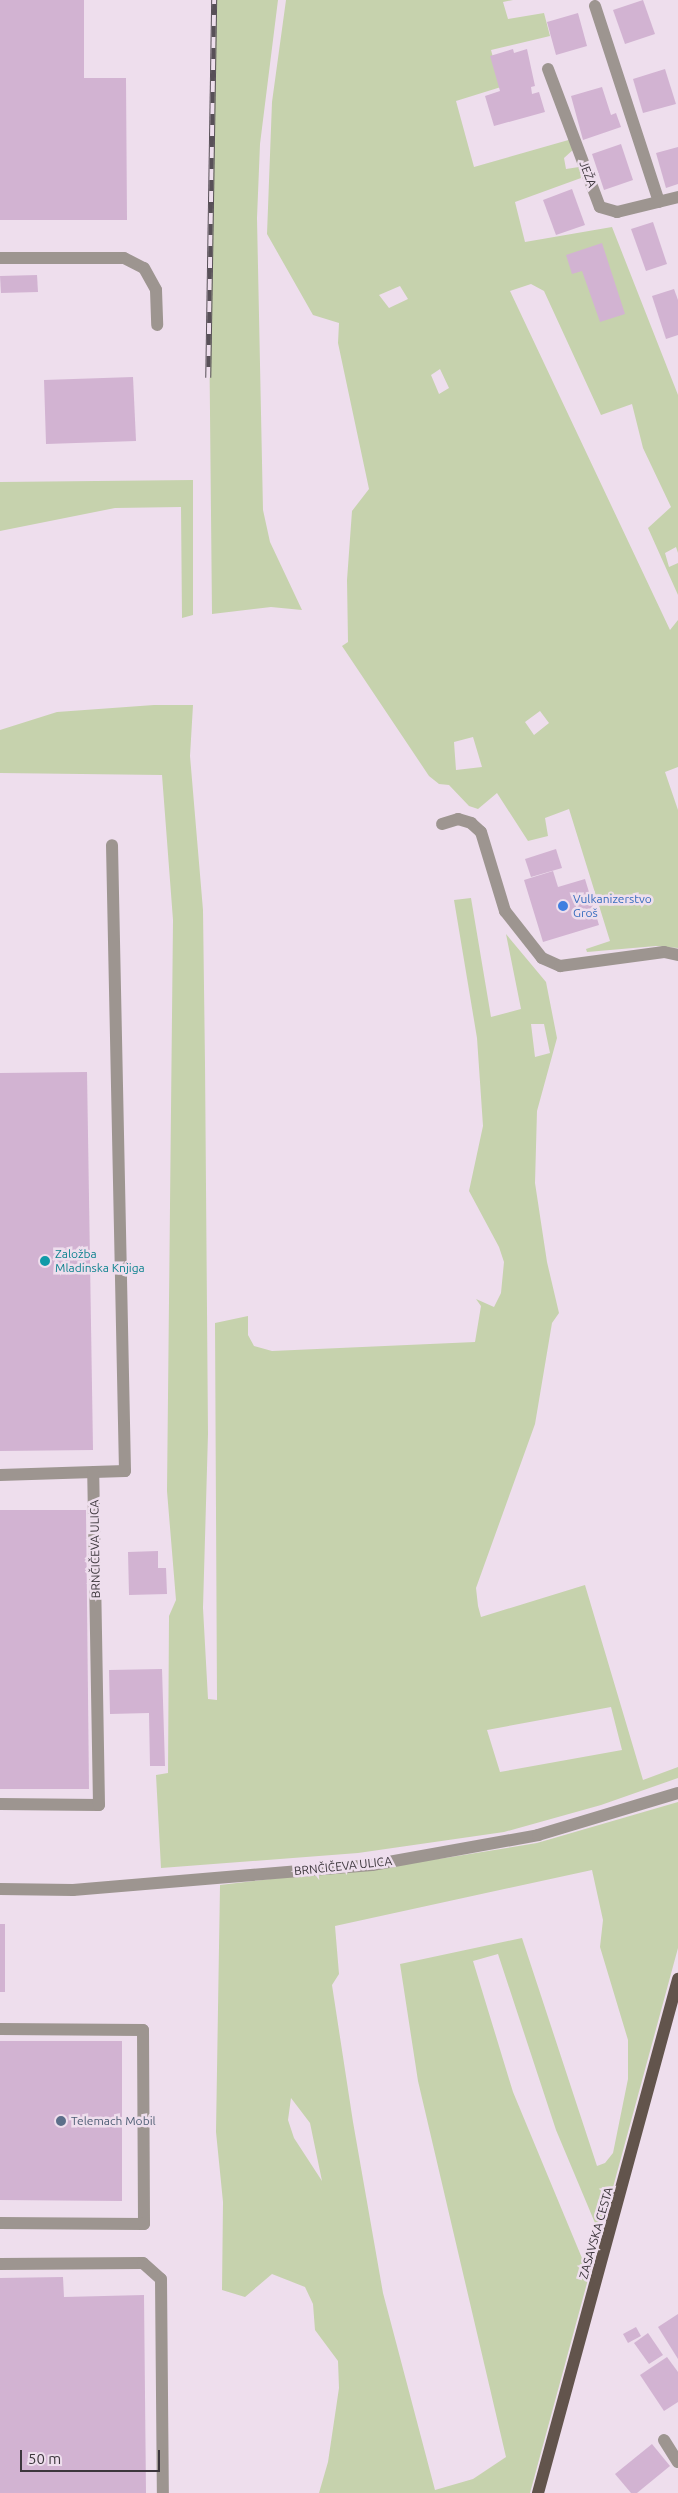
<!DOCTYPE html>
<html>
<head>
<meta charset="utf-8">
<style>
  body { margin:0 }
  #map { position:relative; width:678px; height:2493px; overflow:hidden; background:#eedeed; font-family:Ubuntu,sans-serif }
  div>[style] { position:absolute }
  .green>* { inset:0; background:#c6d2ad }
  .building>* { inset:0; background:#d2b3d2 }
  .minor>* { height:12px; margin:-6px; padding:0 6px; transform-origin:6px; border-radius:6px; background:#9d9590 }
  .major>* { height:12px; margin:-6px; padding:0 6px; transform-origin:6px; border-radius:6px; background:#62544c }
  .rail>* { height:5.5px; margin-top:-2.75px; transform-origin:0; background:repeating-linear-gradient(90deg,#eedeed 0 11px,#585058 0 22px); box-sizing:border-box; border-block:1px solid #585058 }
  .dots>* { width:14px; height:14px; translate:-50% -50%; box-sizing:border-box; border:2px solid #eedeed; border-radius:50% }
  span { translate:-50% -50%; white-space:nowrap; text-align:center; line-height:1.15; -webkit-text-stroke:5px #eedeed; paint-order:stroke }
  .street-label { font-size:12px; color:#3d373d }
  .shop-label { font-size:12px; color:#366cbe }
  .left { translate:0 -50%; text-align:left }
  .culture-label { font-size:12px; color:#0d838f }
  .service-label { font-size:12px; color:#4e5e75 }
  .scale { position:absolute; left:20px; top:2450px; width:140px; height:22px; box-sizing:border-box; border:2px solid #3d373d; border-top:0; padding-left:6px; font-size:15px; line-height:18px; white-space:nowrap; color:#3d373d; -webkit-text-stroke:4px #eedeed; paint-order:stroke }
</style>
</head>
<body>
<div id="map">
  <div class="green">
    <div style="clip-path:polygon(216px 0,278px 0,260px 144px,257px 218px,263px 510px,270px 542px,302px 610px,271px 607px,212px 614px,209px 312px)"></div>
    <div style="clip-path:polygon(evenodd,286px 0,513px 0,503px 2px,508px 19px,544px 13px,550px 36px,491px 50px,501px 87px,456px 101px,474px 167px,572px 139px,575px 148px,564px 158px,566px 169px,579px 167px,581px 178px,515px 202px,525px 242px,612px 227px,678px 395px,678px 553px,676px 547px,665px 553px,669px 567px,678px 563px,678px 595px,648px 528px,671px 507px,643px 448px,632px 404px,601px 415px,544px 291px,531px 284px,510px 291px,670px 630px,678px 620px,678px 767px,665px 772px,678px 810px,678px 948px,656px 946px,587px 952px,586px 949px,610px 941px,569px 809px,545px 818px,548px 836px,528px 841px,497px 793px,478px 809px,469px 806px,449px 785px,439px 784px,429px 776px,342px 646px,348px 642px,347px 580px,352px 511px,369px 489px,338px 343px,339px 323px,313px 315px,267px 234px,272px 102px,286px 0,400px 286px,408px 299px,389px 308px,379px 295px,400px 286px,286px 0,440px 369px,449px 388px,439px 394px,431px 375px,440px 369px,286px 0,540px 711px,549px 723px,534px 735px,525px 722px,540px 711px,286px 0,473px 737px,482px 767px,456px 770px,454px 742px,473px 737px)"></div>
    <div style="clip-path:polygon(193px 480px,193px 615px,182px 618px,181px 507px,115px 508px,0 531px,0 482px)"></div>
    <div style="clip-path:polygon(evenodd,154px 705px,193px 705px,190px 756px,203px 910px,205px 1063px,208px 1434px,203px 1608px,208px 1699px,217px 1700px,215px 1323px,248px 1316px,248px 1335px,254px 1346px,272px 1351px,475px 1342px,481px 1306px,476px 1299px,494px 1307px,501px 1293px,504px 1262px,499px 1247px,469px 1191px,483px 1126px,477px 1038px,454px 900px,471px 898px,491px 1017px,521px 1009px,506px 934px,546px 982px,557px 1038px,537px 1111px,535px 1183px,547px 1262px,559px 1313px,552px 1323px,535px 1424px,476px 1588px,478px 1606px,481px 1617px,585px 1585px,643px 1780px,678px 1767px,678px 1778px,601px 1805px,504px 1832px,358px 1853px,161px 1868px,156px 1775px,168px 1773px,169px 1616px,176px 1600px,167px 1491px,173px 920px,162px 775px,0 773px,0 730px,57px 712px,154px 705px,531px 1024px,544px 1024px,550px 1053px,535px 1057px,531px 1024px,154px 705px,611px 1707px,622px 1750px,500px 1772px,487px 1730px,611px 1707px)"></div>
    <div style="clip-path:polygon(evenodd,678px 1802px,678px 1948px,530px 2493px,319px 2493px,328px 2462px,339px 2388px,338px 2361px,315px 2330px,313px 2304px,305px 2287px,272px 2274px,245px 2297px,222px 2290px,223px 2202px,216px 2132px,220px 1885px,445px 1858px,537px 1843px,678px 1802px,592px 1870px,603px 1920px,600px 1947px,628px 2040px,628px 2079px,613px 2153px,605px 2163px,597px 2166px,522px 1938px,400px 1964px,418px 2081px,506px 2457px,473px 2479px,435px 2490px,383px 2293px,353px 2122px,332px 1985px,339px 1974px,335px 1926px,592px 1870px,678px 1802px,498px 1954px,556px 2130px,595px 2223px,584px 2263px,513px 2092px,473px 1961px,498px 1954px,678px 1802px,291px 2098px,310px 2123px,322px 2181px,294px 2138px,288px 2120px,291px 2098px)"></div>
  </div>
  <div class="building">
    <div style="clip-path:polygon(0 0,84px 0,84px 78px,126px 78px,127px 220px,0 220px)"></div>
    <div style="clip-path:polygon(643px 0,655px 34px,625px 44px,613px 10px)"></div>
    <div style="clip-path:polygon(578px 13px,587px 46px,556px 55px,547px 22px)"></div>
    <div style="clip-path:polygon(513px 49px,514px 53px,527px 49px,535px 86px,531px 87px,532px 94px,539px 92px,545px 112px,494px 126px,485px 96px,500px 91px,490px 56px)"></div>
    <div style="clip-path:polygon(665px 69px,676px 104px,643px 113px,633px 79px)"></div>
    <div style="clip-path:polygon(602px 87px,611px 115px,616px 113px,621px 127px,583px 140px,571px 96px)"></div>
    <div style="clip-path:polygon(621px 144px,633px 180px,604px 190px,592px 154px)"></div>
    <div style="clip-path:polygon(678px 147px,678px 184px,666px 188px,656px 153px)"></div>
    <div style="clip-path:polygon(572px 189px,585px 225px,556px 235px,543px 200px)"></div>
    <div style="clip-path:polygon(653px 222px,667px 264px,646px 271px,631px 229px)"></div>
    <div style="clip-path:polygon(602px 243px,625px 314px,600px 322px,582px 271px,572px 274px,566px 255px)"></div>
    <div style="clip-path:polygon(37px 275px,38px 292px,1px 293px,0 276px)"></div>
    <div style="clip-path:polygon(674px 289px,678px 300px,678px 335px,666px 339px,652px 296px)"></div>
    <div style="clip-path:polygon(133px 377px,136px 441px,46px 444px,44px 380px)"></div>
    <div style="clip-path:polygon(556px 849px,562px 868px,531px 877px,525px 859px)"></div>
    <div style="clip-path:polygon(553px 871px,558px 887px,585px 879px,599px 925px,543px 942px,524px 880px)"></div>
    <div style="clip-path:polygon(87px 1072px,93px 1450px,0 1451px,0 1073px)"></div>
    <div style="clip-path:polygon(0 1510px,86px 1510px,89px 1789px,0 1789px)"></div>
    <div style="clip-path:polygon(158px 1551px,158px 1568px,166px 1568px,167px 1594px,129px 1595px,128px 1552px)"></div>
    <div style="clip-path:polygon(162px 1669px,165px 1766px,150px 1766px,149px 1713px,110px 1714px,109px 1670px)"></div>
    <div style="clip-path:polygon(0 1924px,5px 1924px,5px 1992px,0 1992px)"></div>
    <div style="clip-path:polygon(0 2041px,122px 2041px,122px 2201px,0 2200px)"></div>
    <div style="clip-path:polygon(63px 2277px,64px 2297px,144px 2295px,146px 2493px,0 2493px,0 2278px)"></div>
    <div style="clip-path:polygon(678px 2314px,678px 2359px,658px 2327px)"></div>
    <div style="clip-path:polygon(636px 2327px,641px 2336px,628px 2343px,623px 2334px)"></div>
    <div style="clip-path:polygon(648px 2333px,663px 2355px,649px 2364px,634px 2343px)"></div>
    <div style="clip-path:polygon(667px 2357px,678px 2372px,678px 2402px,664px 2411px,640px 2375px)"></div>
    <div style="clip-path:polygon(652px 2444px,670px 2466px,637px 2493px,631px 2493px,615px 2474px)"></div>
  </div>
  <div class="minor">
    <div style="left:595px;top:6px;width:206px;rotate:71.9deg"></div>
    <div style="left:548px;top:69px;width:147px;rotate:69.4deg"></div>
    <div style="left:600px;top:207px;width:18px;rotate:16deg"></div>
    <div style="left:617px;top:212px;width:63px;rotate:-13.8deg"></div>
    <div style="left:0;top:258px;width:124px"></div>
    <div style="left:124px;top:258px;width:22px;rotate:27deg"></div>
    <div style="left:144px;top:268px;width:25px;rotate:61deg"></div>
    <div style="left:156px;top:290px;width:35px;rotate:88deg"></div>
    <div style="left:442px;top:824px;width:17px;rotate:-17deg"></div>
    <div style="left:458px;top:819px;width:14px;rotate:17deg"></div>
    <div style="left:471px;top:823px;width:13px;rotate:42deg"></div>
    <div style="left:481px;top:832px;width:83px;rotate:73.1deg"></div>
    <div style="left:505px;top:911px;width:60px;rotate:51.8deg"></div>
    <div style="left:542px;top:958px;width:20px;rotate:24deg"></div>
    <div style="left:560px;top:966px;width:105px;rotate:-7.7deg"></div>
    <div style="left:664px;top:952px;width:14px;rotate:12deg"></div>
    <div style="left:0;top:1475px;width:125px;rotate:-1.8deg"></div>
    <div style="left:125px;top:1471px;width:626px;rotate:-91.19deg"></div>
    <div style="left:0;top:1804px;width:99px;rotate:0.6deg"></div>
    <div style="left:99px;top:1805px;width:332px;rotate:-91deg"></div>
    <div style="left:0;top:1889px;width:73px;rotate:0.8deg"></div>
    <div style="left:73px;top:1890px;width:300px;rotate:-4.8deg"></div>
    <div style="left:372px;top:1865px;width:169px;rotate:-10.2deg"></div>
    <div style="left:538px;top:1835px;width:146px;rotate:-16.7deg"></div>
    <div style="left:0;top:2029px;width:143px;rotate:0.4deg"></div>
    <div style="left:143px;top:2030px;width:194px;rotate:89.7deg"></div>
    <div style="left:144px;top:2224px;width:144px;rotate:-179.6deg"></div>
    <div style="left:0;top:2264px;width:143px;rotate:-0.4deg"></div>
    <div style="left:143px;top:2263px;width:24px;rotate:42deg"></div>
    <div style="left:161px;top:2279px;width:214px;rotate:89.5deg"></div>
    <div style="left:664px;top:2440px;width:26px;rotate:58deg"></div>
  </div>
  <div class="major">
    <div style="left:538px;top:2493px;width:533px;rotate:-74.76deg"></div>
  </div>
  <div class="rail">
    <div style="left:208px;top:378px;width:378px;rotate:-89.1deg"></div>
  </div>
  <div class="dots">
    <div style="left:563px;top:906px;background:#3f7fe0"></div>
    <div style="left:45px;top:1261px;background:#0f9aa8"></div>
    <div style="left:61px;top:2121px;background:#5c6f8a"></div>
  </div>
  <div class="street-label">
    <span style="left:588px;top:174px;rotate:69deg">JEŽA</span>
    <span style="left:95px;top:1549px;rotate:-91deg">BRNČIČEVA ULICA</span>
    <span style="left:343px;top:1866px;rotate:-6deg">BRNČIČEVA ULICA</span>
    <span style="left:596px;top:2233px;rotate:-74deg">ZASAVSKA CESTA</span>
  </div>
  <div class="shop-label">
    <span class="left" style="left:573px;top:906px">Vulkanizerstvo<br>Groš</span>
  </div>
  <div class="culture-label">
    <span class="left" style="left:55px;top:1261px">Založba<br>Mladinska Knjiga</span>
  </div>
  <div class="service-label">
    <span class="left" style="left:71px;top:2121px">Telemach Mobil</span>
  </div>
  <div class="scale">50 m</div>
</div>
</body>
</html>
